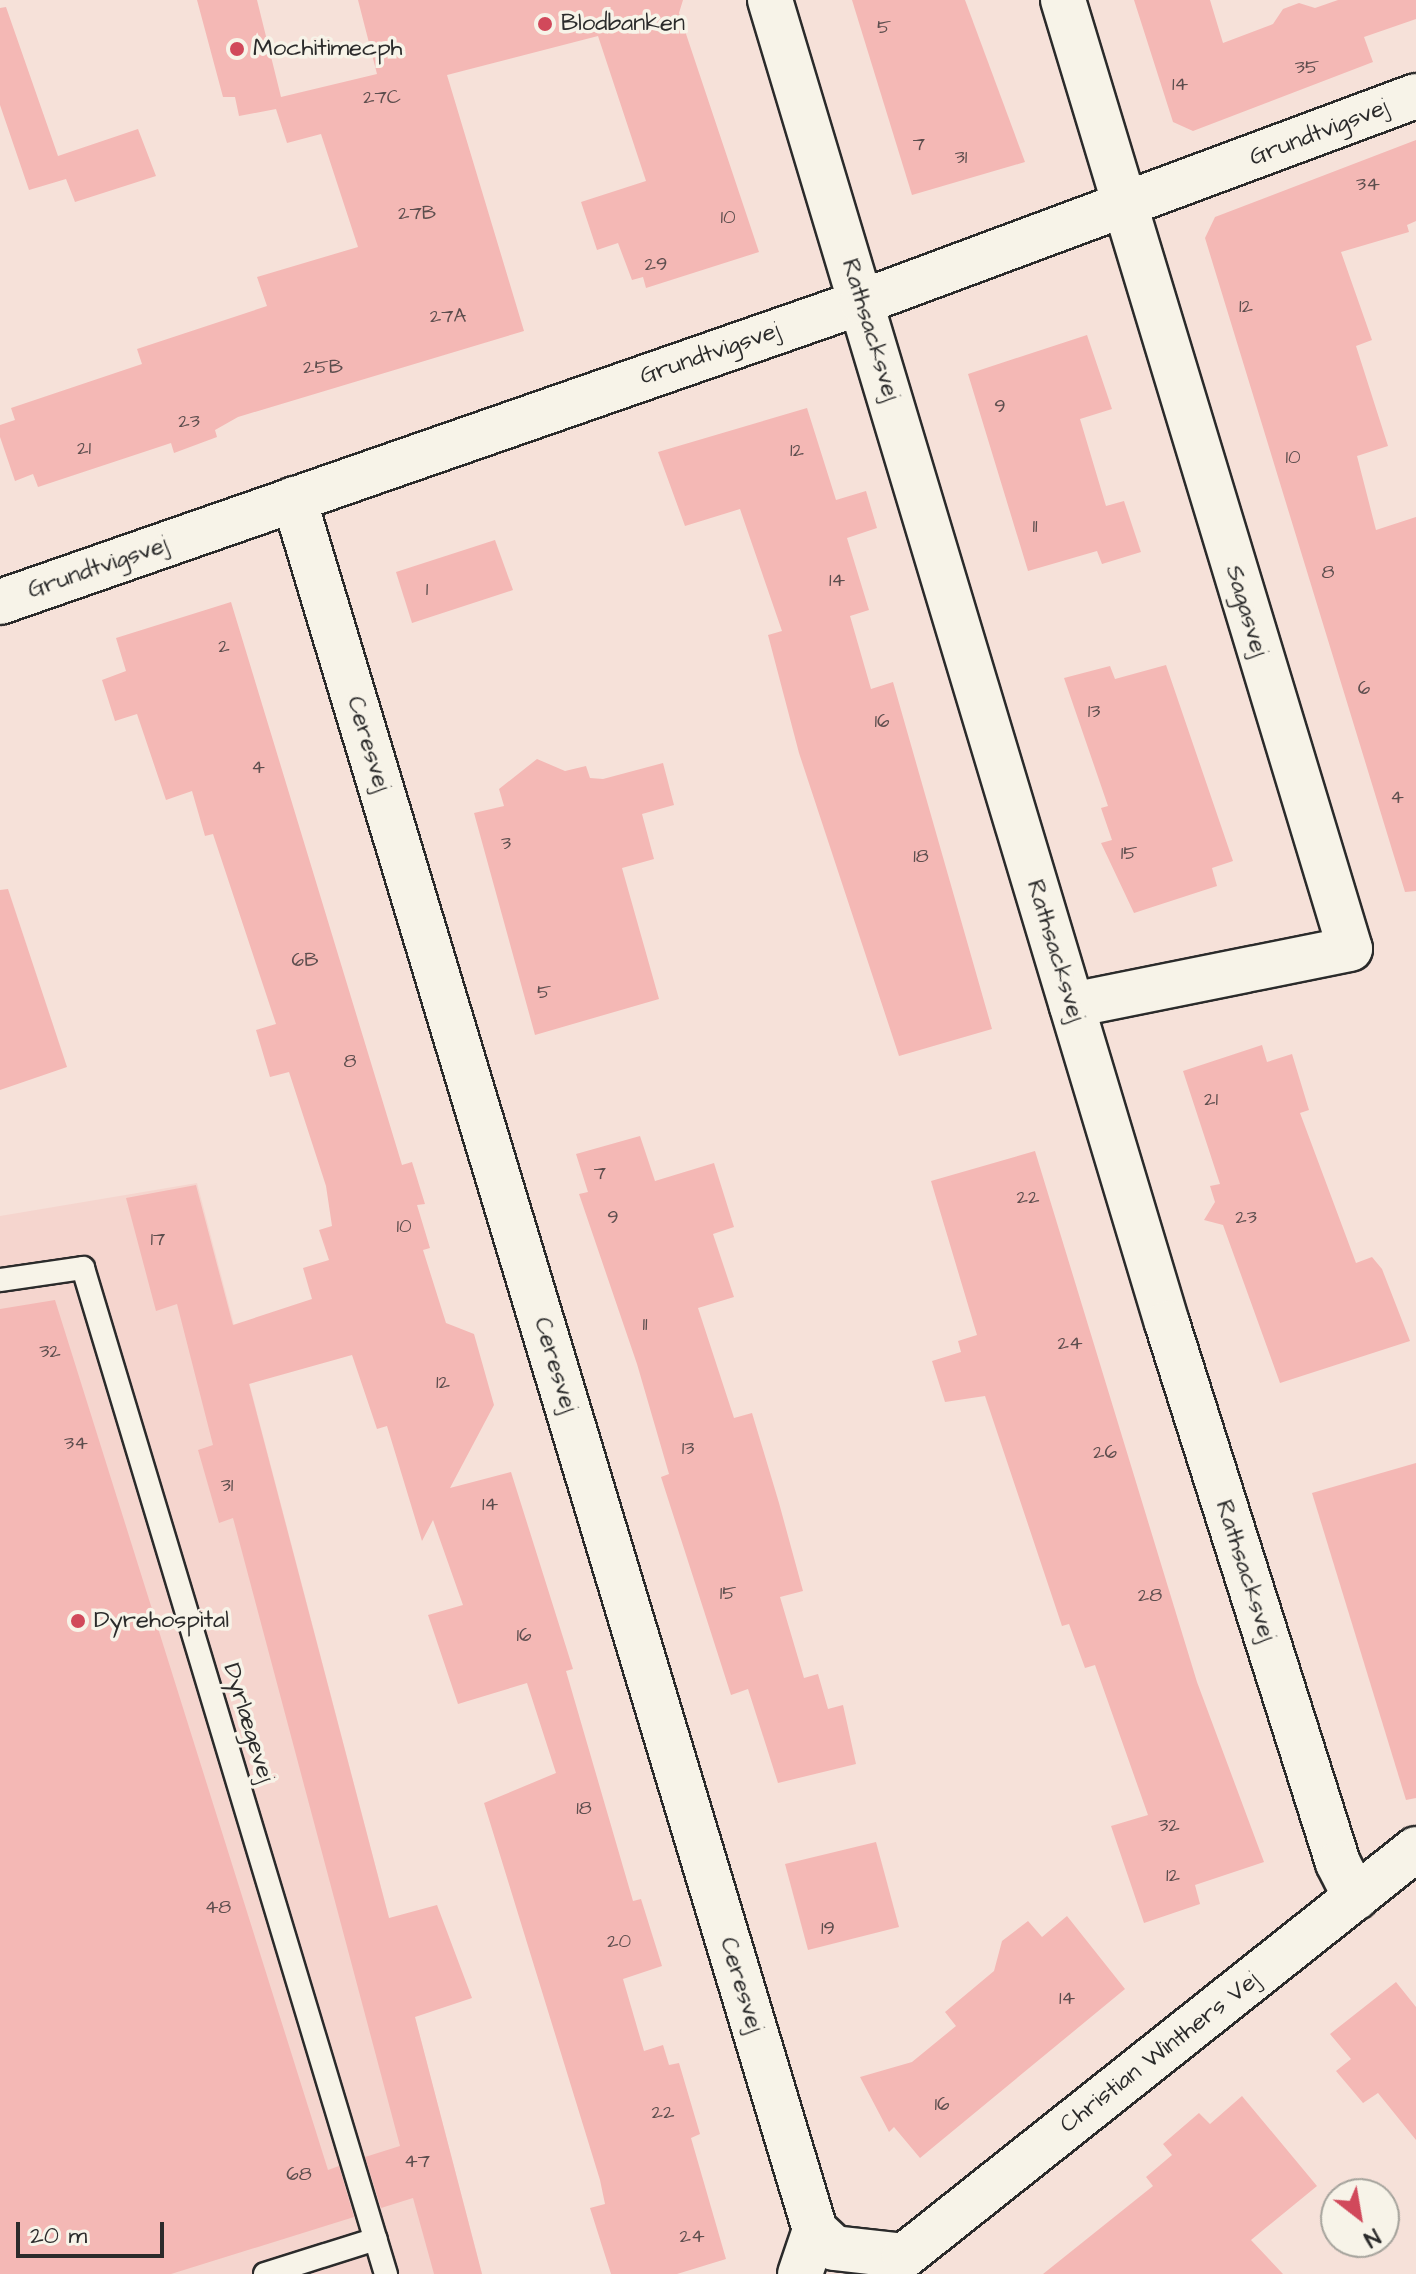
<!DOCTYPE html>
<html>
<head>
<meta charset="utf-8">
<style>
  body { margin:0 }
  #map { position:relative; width:1416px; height:2274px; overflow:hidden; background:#f6e1d9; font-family:"Architects Daughter",sans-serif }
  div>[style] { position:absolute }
  .built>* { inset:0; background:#f5d5ce }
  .building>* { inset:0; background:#f4b8b5 }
  .roads { filter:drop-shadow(2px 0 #2b2b2b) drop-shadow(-2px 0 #2b2b2b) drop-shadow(0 2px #2b2b2b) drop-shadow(0 -2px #2b2b2b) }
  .lane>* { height:22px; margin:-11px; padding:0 11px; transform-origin:11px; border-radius:11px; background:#f7f3e8 }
  .street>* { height:44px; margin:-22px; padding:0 22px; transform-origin:22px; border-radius:22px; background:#f7f3e8 }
  .dots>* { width:22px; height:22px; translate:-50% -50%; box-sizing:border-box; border:4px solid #f7f3e8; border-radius:50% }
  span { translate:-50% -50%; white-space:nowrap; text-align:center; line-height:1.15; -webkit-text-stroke:7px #f7f3e8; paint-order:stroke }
  .number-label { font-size:20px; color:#5d4e4e }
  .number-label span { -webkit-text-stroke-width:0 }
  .poi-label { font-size:24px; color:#2b2b2b }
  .left { translate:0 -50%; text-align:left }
  .street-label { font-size:24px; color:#2b2b2b }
  .north { position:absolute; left:1320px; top:2178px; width:80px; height:80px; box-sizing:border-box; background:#f7f3e8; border:2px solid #a5a39c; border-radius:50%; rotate:149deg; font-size:22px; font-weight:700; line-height:32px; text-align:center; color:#2b2b2b }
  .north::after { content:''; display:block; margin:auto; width:28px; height:36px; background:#d1495b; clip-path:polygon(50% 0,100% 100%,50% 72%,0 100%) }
  .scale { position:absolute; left:16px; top:2222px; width:148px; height:36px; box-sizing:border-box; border:4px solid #2b2b2b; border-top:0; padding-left:10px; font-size:24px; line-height:28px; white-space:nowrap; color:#2b2b2b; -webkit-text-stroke:6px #f7f3e8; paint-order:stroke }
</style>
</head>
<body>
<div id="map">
  <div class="built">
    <div style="clip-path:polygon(197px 1183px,482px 2274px,0 2274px,0 1216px)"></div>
  </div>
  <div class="building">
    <div style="clip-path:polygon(197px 0,257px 0,281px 97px,377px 74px,358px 0,683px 0,679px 13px,759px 252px,646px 288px,643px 277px,632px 280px,618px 243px,597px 250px,581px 202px,646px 181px,598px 36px,447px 75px,524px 331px,238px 417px,215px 430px,217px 437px,174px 453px,171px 443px,38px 487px,33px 474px,15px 481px,0 437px,0 425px,15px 420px,11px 408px,142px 364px,137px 349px,267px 306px,257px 277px,358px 247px,321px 134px,287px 143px,276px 109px,239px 116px,235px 97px,223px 97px)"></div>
    <div style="clip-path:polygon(852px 0,965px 0,1025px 162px,912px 195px)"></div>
    <div style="clip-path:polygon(1134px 0,1210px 0,1223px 43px,1273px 24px,1283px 9px,1299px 3px,1315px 8px,1338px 0,1416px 0,1416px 19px,1364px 37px,1373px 62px,1193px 131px,1173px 122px)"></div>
    <div style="clip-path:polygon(6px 7px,58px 156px,138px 129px,156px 176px,75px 202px,66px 179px,29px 190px,0 105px,0 8px)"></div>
    <div style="clip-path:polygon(1416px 140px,1416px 221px,1407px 225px,1409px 232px,1341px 252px,1372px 340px,1356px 346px,1388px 446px,1357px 456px,1376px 530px,1416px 517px,1416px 891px,1405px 892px,1205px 238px,1215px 217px)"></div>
    <div style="clip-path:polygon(1087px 335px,1112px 409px,1080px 419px,1106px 506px,1124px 501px,1141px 552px,1102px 564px,1097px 551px,1028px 571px,968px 374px)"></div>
    <div style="clip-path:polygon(807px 408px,836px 500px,866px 491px,877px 528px,847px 538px,869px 610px,850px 616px,871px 689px,893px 682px,992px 1029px,899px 1056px,799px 753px,768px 635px,782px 631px,740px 509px,685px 526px,658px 452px)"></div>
    <div style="clip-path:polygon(495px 540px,513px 590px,412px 623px,396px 572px)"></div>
    <div style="clip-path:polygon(231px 602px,402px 1165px,412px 1162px,425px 1204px,417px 1205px,430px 1248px,423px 1250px,446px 1323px,474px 1334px,494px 1405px,450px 1488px,511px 1472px,573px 1669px,566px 1671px,633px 1901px,641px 1899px,662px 1966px,623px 1979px,644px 2051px,663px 2045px,669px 2065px,679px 2063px,700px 2134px,691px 2138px,726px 2259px,677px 2274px,611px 2274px,590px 2208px,605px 2204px,600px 2180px,484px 1803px,556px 1773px,527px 1683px,458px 1704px,428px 1615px,463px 1605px,433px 1520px,422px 1541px,387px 1426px,377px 1429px,352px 1355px,249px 1384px,389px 1918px,437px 1905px,472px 1998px,415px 2017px,482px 2274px,434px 2274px,413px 2198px,381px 2208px,365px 2157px,400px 2146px,233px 1518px,219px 1523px,198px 1450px,213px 1445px,177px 1304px,156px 1311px,126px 1198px,196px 1185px,233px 1325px,312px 1299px,303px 1268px,329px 1260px,319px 1230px,332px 1226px,326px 1186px,289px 1072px,270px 1077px,256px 1030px,276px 1024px,213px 834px,205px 836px,192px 791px,166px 800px,137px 714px,115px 721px,102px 680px,126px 671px,116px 638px)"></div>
    <div style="clip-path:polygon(1166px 665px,1233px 861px,1212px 868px,1217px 886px,1134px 913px,1101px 843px,1112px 840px,1101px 808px,1108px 806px,1064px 678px,1110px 666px,1115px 679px)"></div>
    <div style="clip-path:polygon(537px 759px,565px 771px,586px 766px,590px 778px,603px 779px,663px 763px,674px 805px,642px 814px,654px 859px,622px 868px,659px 999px,535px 1035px,474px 813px,504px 806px,499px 789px)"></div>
    <div style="clip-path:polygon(8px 889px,67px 1067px,0 1090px,0 890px)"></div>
    <div style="clip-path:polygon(1262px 1045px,1267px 1062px,1292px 1054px,1309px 1110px,1300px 1113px,1356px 1263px,1372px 1257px,1382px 1269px,1410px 1341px,1280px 1383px,1223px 1225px,1204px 1220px,1215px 1202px,1210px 1186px,1220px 1184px,1183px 1071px)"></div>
    <div style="clip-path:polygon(640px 1136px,655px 1181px,714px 1163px,734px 1227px,713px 1234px,734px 1297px,698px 1308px,734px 1418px,752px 1413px,779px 1503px,803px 1591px,780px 1597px,804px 1678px,818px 1674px,828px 1709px,843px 1705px,856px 1764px,778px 1783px,748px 1689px,731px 1695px,661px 1477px,669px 1474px,637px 1364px,579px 1194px,588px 1192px,576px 1154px)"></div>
    <div style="clip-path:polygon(1035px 1151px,1197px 1682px,1264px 1862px,1195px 1885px,1200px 1904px,1144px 1923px,1111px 1826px,1148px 1815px,1095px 1665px,1085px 1668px,1069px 1624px,1062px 1626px,985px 1396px,945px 1402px,932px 1361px,961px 1352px,958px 1341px,977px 1335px,931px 1181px)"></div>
    <div style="clip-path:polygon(55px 1300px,328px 2170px,339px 2166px,354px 2217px,171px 2274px,0 2274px,0 1309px)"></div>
    <div style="clip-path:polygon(1416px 1463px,1416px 1798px,1406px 1800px,1312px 1493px)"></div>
    <div style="clip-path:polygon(876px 1842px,899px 1927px,808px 1950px,785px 1864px)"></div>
    <div style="clip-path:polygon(1067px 1916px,1125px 1989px,920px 2158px,894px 2127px,889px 2132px,860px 2077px,912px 2062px,956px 2026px,945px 2012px,994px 1971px,1002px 1941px,1028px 1921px,1042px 1937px)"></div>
    <div style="clip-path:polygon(1396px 1982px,1416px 2007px,1416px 2140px,1378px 2093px,1363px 2103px,1336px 2071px,1351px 2059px,1330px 2034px)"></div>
    <div style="clip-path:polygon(1242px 2096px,1317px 2186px,1251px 2240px,1283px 2274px,1043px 2274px,1153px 2186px,1146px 2177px,1172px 2155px,1163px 2144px,1199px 2113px,1210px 2124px)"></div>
  </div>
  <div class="roads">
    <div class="lane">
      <div style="left:0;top:1280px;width:84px;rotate:-8.2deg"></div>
      <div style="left:83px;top:1268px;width:1051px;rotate:73.24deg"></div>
      <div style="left:265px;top:2274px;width:116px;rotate:-17.5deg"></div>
    </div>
    <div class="street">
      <div style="left:770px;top:0;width:1381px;rotate:73.3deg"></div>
      <div style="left:1167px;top:1323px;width:566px;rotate:72.43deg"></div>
      <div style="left:1338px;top:1863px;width:39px;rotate:63deg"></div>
      <div style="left:1063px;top:0;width:991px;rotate:73.17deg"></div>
      <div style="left:1350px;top:949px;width:284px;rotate:168.6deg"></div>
      <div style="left:294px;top:499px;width:1808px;rotate:73.25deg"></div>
      <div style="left:815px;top:2230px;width:26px;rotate:43deg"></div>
      <div style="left:834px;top:2248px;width:70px;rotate:6.5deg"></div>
      <div style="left:904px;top:2256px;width:654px;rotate:-38.48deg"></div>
      <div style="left:0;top:602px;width:913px;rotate:-19.19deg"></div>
      <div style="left:862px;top:302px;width:591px;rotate:-20.4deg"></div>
      <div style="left:800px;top:2274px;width:46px;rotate:-71.2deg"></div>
    </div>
  </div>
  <div class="dots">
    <div style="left:545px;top:24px;background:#d1495b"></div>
    <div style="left:237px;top:49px;background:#d1495b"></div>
    <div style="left:78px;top:1621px;background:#d1495b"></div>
  </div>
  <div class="number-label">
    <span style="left:884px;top:27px">5</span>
    <span style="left:1307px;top:67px">35</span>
    <span style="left:1180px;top:84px">14</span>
    <span style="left:382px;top:97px">27C</span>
    <span style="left:919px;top:144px">7</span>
    <span style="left:961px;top:157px">31</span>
    <span style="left:1368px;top:184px">34</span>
    <span style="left:417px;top:213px">27B</span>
    <span style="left:728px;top:217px">10</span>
    <span style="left:656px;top:264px">29</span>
    <span style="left:1246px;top:306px">12</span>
    <span style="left:448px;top:316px">27A</span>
    <span style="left:323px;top:367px">25B</span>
    <span style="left:1000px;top:406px">9</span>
    <span style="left:189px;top:421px">23</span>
    <span style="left:84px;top:448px">21</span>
    <span style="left:797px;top:450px">12</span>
    <span style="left:1293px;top:457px">10</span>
    <span style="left:1035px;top:526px">11</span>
    <span style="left:1328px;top:572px">8</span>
    <span style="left:837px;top:580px">14</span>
    <span style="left:427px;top:589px">1</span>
    <span style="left:224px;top:646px">2</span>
    <span style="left:1364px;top:688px">6</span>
    <span style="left:1094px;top:711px">13</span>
    <span style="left:882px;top:721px">16</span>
    <span style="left:258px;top:767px">4</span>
    <span style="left:1397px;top:797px">4</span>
    <span style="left:506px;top:843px">3</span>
    <span style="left:1129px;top:853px">15</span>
    <span style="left:921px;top:856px">18</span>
    <span style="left:305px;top:960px">6B</span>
    <span style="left:544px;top:992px">5</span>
    <span style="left:350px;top:1061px">8</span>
    <span style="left:1211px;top:1099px">21</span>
    <span style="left:600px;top:1173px">7</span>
    <span style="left:1028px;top:1197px">22</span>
    <span style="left:613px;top:1217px">9</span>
    <span style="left:1246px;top:1217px">23</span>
    <span style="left:404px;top:1226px">10</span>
    <span style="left:158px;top:1239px">17</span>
    <span style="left:645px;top:1324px">11</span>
    <span style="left:1070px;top:1343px">24</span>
    <span style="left:50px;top:1351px">32</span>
    <span style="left:443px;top:1382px">12</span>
    <span style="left:76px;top:1443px">34</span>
    <span style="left:688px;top:1448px">13</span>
    <span style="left:1105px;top:1452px">26</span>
    <span style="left:227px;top:1485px">31</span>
    <span style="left:490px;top:1504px">14</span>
    <span style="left:728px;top:1593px">15</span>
    <span style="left:1150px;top:1595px">28</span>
    <span style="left:524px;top:1635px">16</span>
    <span style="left:584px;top:1808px">18</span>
    <span style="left:1169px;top:1825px">32</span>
    <span style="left:1173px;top:1875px">12</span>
    <span style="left:218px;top:1907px">48</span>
    <span style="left:828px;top:1928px">19</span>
    <span style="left:619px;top:1941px">20</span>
    <span style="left:1067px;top:1998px">14</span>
    <span style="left:942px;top:2104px">16</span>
    <span style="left:663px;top:2112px">22</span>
    <span style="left:417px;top:2161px">47</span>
    <span style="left:299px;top:2174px">68</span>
    <span style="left:692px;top:2236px">24</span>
  </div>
  <div class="poi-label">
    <span class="left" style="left:561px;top:24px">Blodbanken</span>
    <span class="left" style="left:253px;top:49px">Mochitimecph</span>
    <span class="left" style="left:94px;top:1621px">Dyrehospital</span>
  </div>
  <div class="street-label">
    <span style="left:1319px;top:133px;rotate:-21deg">Grundtvigsvej</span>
    <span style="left:870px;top:330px;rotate:73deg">Rathsacksvej</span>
    <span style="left:710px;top:354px;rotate:-19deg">Grundtvigsvej</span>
    <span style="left:98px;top:568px;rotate:-19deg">Grundtvigsvej</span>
    <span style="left:1246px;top:611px;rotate:73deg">Sagasvej</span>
    <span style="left:368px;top:744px;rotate:73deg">Ceresvej</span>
    <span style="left:1055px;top:951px;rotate:73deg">Rathsacksvej</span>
    <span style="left:555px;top:1365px;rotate:73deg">Ceresvej</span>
    <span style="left:1245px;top:1571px;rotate:72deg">Rathsacksvej</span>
    <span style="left:248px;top:1723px;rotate:73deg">Dyrlægevej</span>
    <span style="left:741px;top:1985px;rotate:73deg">Ceresvej</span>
    <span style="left:1160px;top:2053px;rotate:-38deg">Christian Winthers Vej</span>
  </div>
  <div class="north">N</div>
  <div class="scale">20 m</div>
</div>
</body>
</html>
